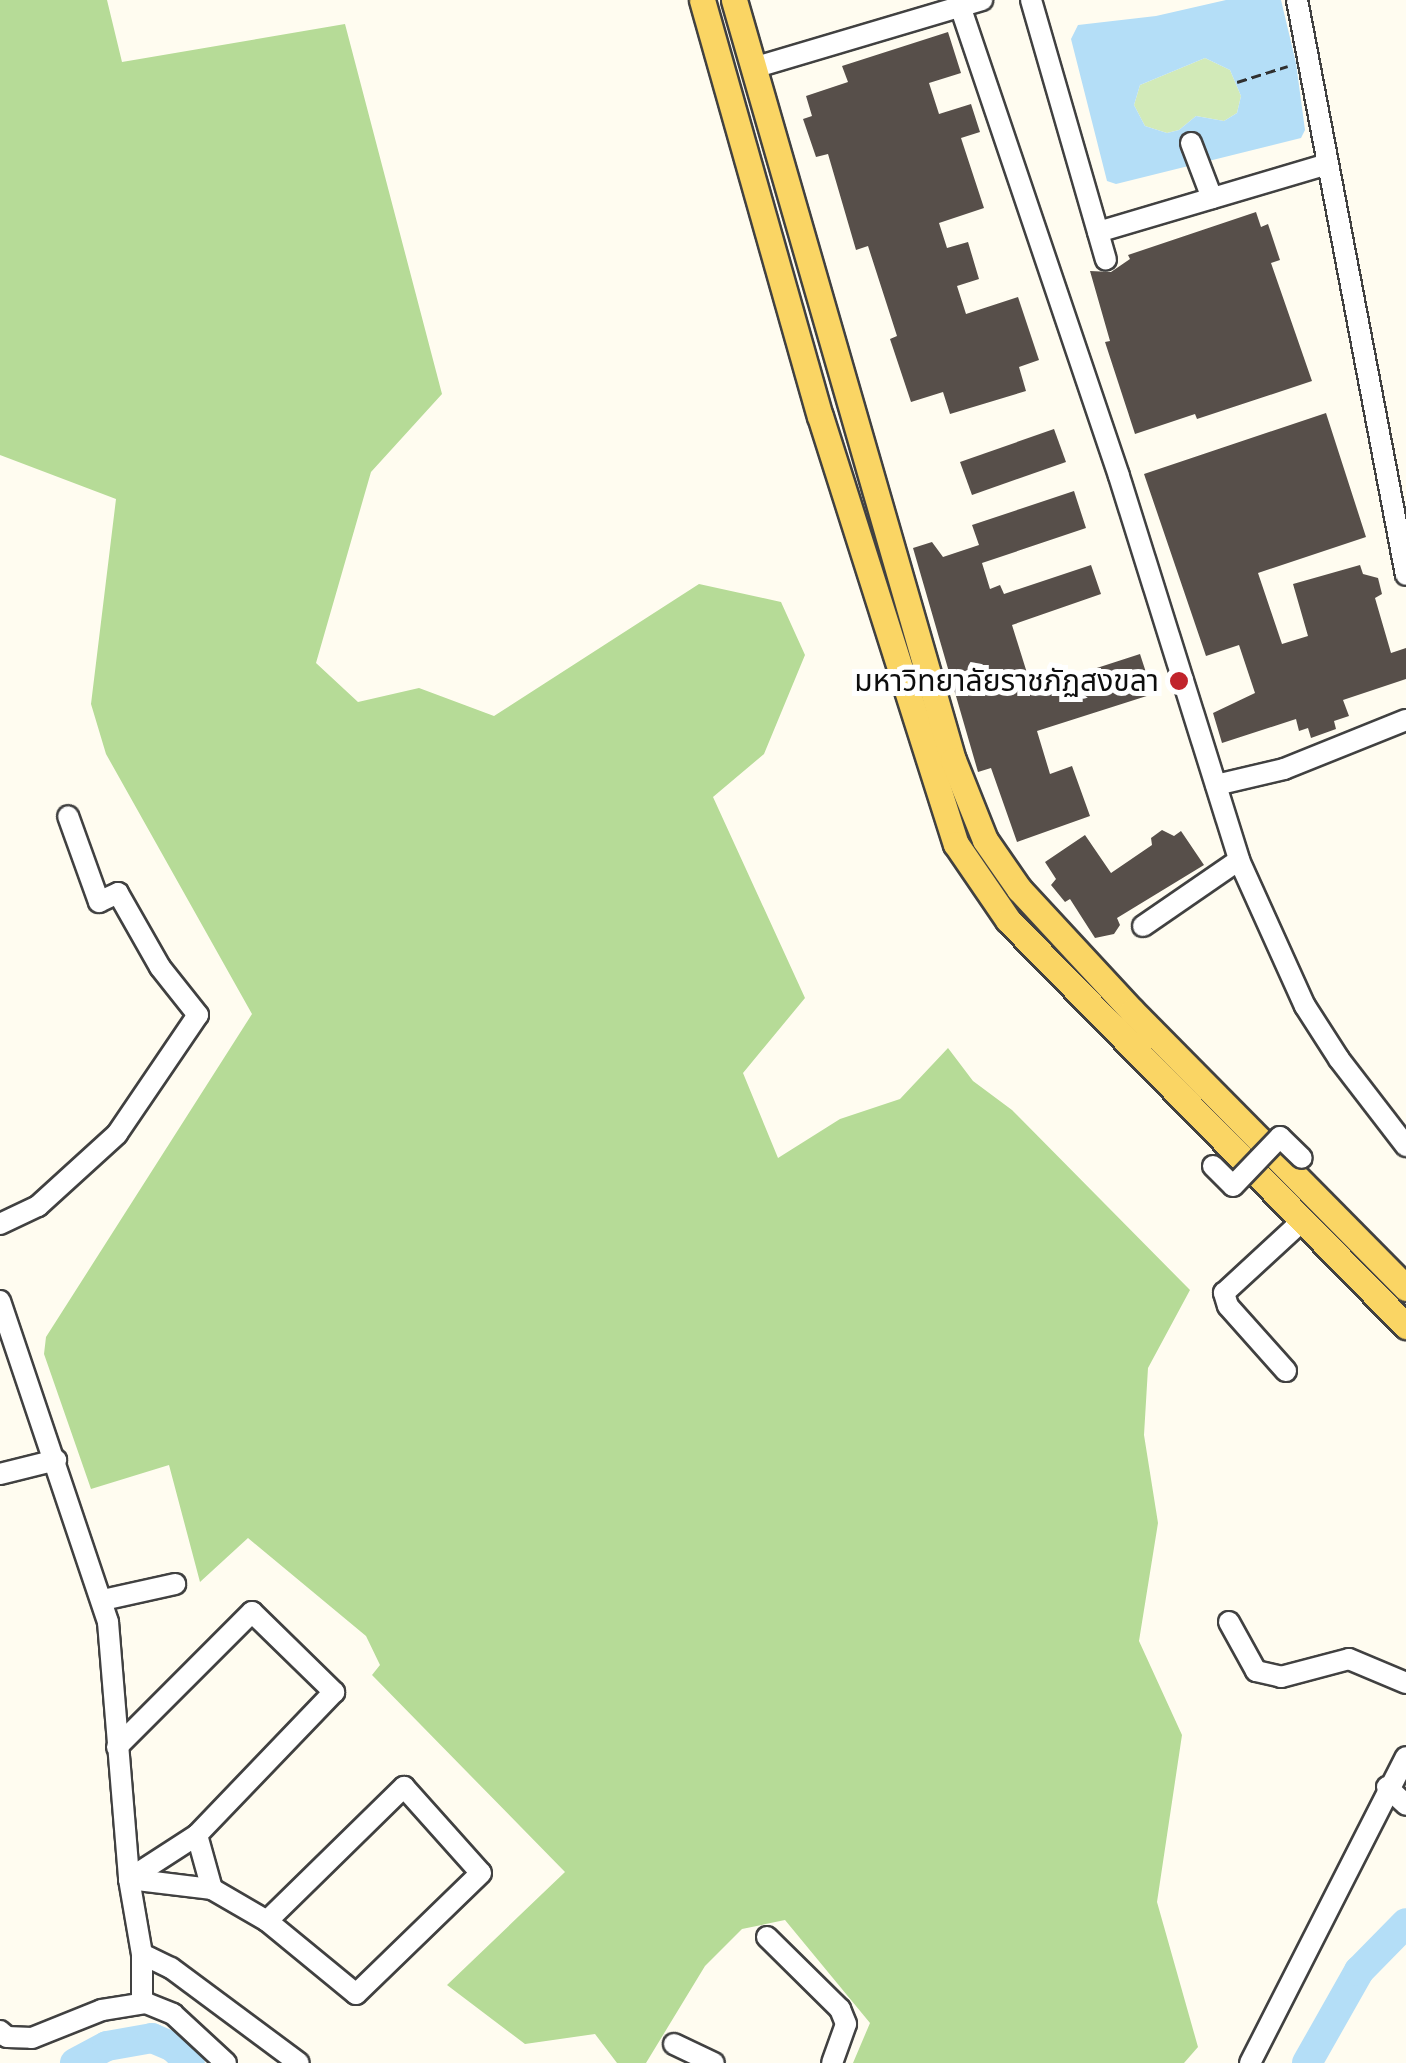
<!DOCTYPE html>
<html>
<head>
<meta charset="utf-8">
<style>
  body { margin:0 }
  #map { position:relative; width:1406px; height:2063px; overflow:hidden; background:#fffcf0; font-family:"Source Serif 4","Noto Sans Thai",serif }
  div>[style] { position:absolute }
  .green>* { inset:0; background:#d2eab8 }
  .forest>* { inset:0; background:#b6db97 }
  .water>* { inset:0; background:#b4def7 }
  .river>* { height:30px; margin:-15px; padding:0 15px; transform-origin:15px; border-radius:15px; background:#b4def7 }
  .building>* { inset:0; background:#574f4a }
  .path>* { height:2.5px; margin-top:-1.25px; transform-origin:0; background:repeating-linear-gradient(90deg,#303030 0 10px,transparent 0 15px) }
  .roads { filter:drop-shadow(2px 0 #414141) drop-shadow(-2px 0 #414141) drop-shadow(0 2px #414141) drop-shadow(0 -2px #414141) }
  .minor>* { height:20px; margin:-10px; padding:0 10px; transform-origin:10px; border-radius:10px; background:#fff }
  .major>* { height:25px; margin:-12.5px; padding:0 12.5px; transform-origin:12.5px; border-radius:12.5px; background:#fad564 }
  .bridges { filter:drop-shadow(2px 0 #414141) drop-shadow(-2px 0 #414141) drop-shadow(0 2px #414141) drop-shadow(0 -2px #414141) }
  .minor-bridge>* { height:20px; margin:-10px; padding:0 10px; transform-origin:10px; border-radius:10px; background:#fff }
  .dots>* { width:28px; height:28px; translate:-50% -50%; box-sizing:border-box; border:5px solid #fff; border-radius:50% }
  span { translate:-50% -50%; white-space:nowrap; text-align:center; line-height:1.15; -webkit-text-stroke:10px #fff; paint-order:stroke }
  .poi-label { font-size:30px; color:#0e0e0e }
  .right { translate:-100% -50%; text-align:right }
</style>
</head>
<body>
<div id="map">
  <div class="green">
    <div style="clip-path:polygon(1205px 58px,1230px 70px,1241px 96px,1237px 113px,1224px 121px,1196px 116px,1179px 130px,1167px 133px,1145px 126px,1134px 105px,1140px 85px)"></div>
  </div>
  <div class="forest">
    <div style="clip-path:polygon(0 0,107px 0,122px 62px,345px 24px,442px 394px,371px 472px,316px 663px,358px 702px,419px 688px,494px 716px,699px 584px,781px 602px,805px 655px,764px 754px,713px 797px,805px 998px,743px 1073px,778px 1158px,840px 1119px,900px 1099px,948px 1048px,973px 1081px,1012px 1110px,1190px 1290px,1148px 1368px,1144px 1435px,1158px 1523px,1139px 1641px,1182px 1735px,1157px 1902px,1198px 2047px,1184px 2063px,853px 2063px,870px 2023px,785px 1920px,742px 1929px,705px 1966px,646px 2063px,617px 2063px,595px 2034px,525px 2044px,447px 1985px,565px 1872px,372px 1675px,380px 1665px,366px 1636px,248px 1538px,200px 1582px,169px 1465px,91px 1489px,44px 1354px,46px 1337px,252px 1014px,106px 754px,91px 704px,116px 499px,0 455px)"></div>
  </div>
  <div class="water">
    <div style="clip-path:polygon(evenodd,1226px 0,1281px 0,1296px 63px,1305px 130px,1301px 138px,1116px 184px,1107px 181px,1071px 39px,1078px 25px,1156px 16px,1226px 0,1205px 58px,1230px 70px,1241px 96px,1237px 113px,1224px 121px,1196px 116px,1179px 130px,1167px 133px,1145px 126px,1134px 105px,1140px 85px,1205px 58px)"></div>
  </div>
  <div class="river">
    <div style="left:75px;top:2063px;width:36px;rotate:-28deg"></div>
    <div style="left:107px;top:2046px;width:46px;rotate:-10.1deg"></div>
    <div style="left:152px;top:2038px;width:23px;rotate:23deg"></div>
    <div style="left:173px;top:2047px;width:23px;rotate:43deg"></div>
    <div style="left:1307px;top:2063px;width:106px;rotate:-60.5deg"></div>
    <div style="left:1359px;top:1971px;width:67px;rotate:-45.6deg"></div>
  </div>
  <div class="building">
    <div style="clip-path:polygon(948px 32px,961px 73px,929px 83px,939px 114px,971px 104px,980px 132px,961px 138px,984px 208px,939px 223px,947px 248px,968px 242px,979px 279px,957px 286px,966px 314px,1018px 297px,1039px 360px,1019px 367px,1026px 391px,950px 414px,943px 392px,911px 402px,890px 339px,897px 336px,868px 246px,856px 250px,828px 154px,816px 157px,803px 119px,812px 116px,806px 96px,848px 82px,842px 66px)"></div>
    <div style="clip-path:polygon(1256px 212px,1261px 227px,1268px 224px,1280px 260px,1271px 263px,1312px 381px,1197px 419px,1195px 414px,1135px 434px,1105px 342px,1110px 341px,1090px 271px,1111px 272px,1130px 259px,1128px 255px)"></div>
    <div style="clip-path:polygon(1326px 413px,1366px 537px,1258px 573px,1282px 644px,1308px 636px,1293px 584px,1360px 565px,1363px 574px,1378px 578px,1382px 594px,1375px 598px,1391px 653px,1406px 648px,1406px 679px,1343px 700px,1349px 716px,1334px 721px,1336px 729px,1311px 738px,1308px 728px,1299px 731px,1296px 719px,1222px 743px,1213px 713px,1255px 693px,1239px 645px,1206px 656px,1144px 474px)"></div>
    <div style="clip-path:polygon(1054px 429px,1066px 462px,972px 495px,960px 462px)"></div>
    <div style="clip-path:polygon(1074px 491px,1086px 528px,982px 563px,990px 589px,1000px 585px,1004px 594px,1091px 565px,1101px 594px,1012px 625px,1032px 689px,1140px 654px,1153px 694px,1037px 731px,1050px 774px,1072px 766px,1090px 816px,1017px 842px,991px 768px,978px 772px,913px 548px,932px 542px,943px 557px,979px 545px,972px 525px)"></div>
    <div style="clip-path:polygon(1162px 830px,1174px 836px,1181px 831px,1204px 865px,1117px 918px,1120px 925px,1114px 934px,1095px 938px,1070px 899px,1065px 902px,1051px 885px,1056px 879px,1045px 862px,1085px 835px,1111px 873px,1152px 845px,1151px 838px)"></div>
  </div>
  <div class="path">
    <div style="left:1237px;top:82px;width:53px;rotate:-17.4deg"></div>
  </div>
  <div class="roads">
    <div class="minor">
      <div style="left:958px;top:0;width:502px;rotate:71.31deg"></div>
      <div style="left:1119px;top:476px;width:402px;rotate:72.6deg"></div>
      <div style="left:1239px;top:860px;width:160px;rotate:65.7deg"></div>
      <div style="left:1305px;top:1006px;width:63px;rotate:57.3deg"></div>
      <div style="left:1339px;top:1059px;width:110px;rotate:52.4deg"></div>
      <div style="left:1031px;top:0;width:270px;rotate:73.9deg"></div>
      <div style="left:1297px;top:0;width:585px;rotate:79.27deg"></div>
      <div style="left:753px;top:68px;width:239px;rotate:-16.5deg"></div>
      <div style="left:1191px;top:143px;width:59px;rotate:69.1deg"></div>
      <div style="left:1098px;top:232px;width:240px;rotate:-16.5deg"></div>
      <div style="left:1216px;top:785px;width:70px;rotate:-13.2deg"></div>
      <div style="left:1284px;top:769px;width:131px;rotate:-21.9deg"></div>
      <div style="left:1143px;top:926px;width:116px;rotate:-34.5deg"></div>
      <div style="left:0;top:1224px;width:42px;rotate:-25.3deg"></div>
      <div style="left:38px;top:1206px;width:107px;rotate:-42.3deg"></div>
      <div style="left:117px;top:1134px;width:144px;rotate:-55.8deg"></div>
      <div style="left:198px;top:1015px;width:61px;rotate:-128.4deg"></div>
      <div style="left:160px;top:967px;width:85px;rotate:-119.6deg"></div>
      <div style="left:118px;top:893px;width:21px;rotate:155deg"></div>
      <div style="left:99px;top:902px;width:91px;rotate:-109.8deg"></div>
      <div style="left:0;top:1301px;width:339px;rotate:71.4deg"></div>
      <div style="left:108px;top:1622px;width:258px;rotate:85.3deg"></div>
      <div style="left:129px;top:1879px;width:76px;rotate:80.2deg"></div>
      <div style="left:142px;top:1954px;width:32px;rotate:26deg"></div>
      <div style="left:171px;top:1968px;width:159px;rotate:36.6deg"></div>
      <div style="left:1286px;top:1371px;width:87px;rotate:-131.7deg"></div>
      <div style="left:1228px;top:1306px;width:14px;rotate:-107deg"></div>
      <div style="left:1224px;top:1293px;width:105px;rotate:-42.7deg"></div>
      <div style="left:0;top:1474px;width:58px;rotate:-14deg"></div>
      <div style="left:103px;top:1600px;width:74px;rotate:-12.5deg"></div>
      <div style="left:1229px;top:1622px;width:56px;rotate:61.1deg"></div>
      <div style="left:1256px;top:1671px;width:26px;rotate:13deg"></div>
      <div style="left:1281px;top:1677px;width:70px;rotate:-14.8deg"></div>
      <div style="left:1349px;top:1659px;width:62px;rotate:22.8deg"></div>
      <div style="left:117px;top:1747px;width:191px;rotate:-45deg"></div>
      <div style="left:252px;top:1612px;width:115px;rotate:44.3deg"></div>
      <div style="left:334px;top:1692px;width:198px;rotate:133.8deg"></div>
      <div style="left:197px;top:1835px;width:81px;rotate:147.1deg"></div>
      <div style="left:1387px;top:1787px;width:26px;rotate:43deg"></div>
      <div style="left:197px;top:1835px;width:56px;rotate:74.5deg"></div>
      <div style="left:129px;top:1879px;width:84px;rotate:6.9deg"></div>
      <div style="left:212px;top:1889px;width:64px;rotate:30.2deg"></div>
      <div style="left:267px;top:1921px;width:192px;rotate:-44.4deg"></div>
      <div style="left:404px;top:1787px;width:115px;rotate:48.2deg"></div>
      <div style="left:481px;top:1873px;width:174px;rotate:135.9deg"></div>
      <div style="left:356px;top:1994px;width:115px;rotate:-140.6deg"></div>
      <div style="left:767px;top:1937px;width:103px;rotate:44.6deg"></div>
      <div style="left:840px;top:2009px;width:16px;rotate:68deg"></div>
      <div style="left:846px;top:2024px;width:41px;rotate:109.7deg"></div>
      <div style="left:142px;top:2003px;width:49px;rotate:-90deg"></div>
      <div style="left:0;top:2031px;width:9px;rotate:41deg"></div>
      <div style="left:7px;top:2037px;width:25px;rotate:2deg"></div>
      <div style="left:32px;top:2038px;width:75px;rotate:-21.8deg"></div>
      <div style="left:102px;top:2010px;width:45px;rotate:-9deg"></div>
      <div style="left:146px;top:2003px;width:29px;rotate:22deg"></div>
      <div style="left:173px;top:2014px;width:72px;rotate:42.8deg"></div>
      <div style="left:674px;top:2044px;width:44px;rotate:25.4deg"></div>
      <div style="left:1250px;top:2063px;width:343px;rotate:-63deg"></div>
    </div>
    <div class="major">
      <div style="left:702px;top:0;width:432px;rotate:74.2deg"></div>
      <div style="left:820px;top:416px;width:449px;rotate:72.4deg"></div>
      <div style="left:956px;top:844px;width:92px;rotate:55.6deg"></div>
      <div style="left:1008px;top:920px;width:569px;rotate:45.57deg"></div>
      <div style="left:734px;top:0;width:791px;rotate:73.93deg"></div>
      <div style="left:953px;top:760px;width:86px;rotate:68.2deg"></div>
      <div style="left:985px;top:840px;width:60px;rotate:55.2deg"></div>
      <div style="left:1019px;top:889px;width:166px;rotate:47.2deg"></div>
      <div style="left:1132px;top:1011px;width:390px;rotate:45.3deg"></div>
    </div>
  </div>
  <div class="bridges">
    <div class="minor-bridge">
      <div style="left:1213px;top:1166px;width:28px;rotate:45deg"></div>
      <div style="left:1233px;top:1186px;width:68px;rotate:-46.2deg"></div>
      <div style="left:1280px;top:1137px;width:30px;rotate:44deg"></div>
    </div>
  </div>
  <div class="dots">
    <div style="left:1179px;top:681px;background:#c1242c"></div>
  </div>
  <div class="poi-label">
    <span class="right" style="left:1159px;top:681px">มหาวิทยาลัยราชภัฏสงขลา</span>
  </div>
</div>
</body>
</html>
